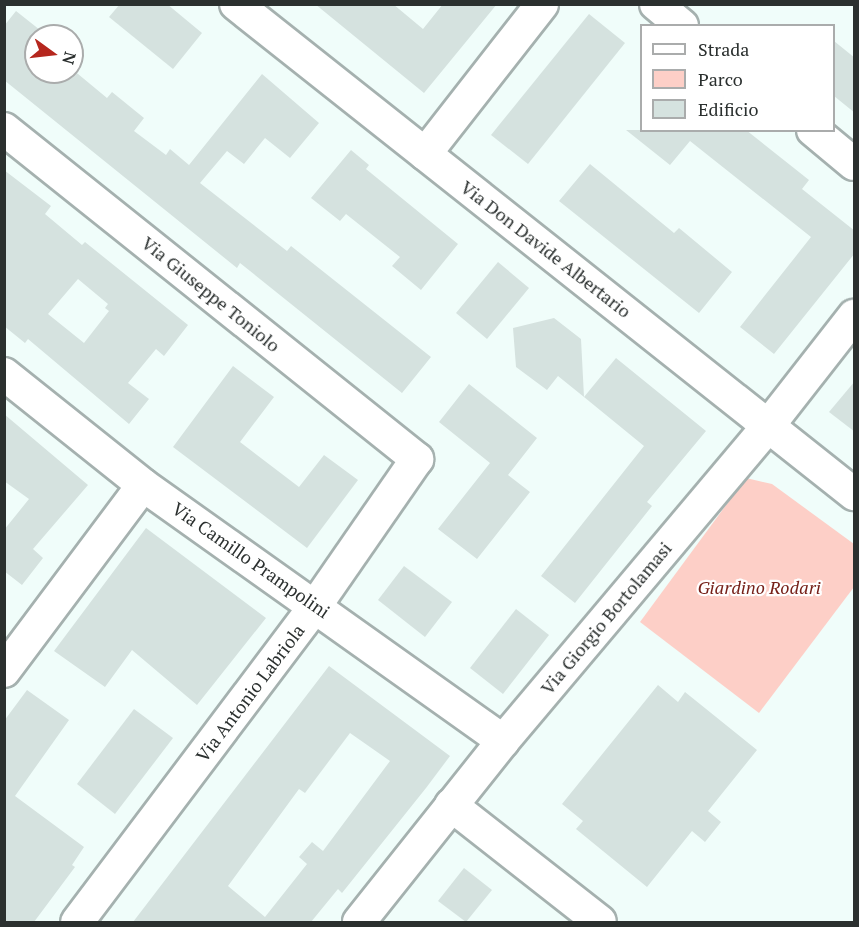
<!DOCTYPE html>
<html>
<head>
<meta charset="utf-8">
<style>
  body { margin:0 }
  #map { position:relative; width:859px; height:927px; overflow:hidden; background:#f0fdfa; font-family:"PT Serif",serif }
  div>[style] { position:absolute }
  .green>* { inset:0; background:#fdcfc7 }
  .building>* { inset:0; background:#d5e2df }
  .roads { filter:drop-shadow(2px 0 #a5b1af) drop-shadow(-2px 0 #a5b1af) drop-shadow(0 2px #a5b1af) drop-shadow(0 -2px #a5b1af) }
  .street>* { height:32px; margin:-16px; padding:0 16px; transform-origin:16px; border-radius:16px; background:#fff }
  span { translate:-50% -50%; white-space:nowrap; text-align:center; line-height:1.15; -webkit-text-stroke:4.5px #fff; paint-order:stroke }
  .street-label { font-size:18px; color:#2b302f }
  .park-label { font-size:18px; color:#762119; font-style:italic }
  .frame { position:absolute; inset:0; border:6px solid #2b302f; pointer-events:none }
  .legend { position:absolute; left:640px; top:24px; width:195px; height:108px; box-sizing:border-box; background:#fff; border:2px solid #aaacac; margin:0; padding:8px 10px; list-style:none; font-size:18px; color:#2b302f }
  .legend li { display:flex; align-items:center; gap:12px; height:30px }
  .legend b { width:30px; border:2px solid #aaacac }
  .north { position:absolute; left:24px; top:24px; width:60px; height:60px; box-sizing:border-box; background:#fff; border:2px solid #aaacac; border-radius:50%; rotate:105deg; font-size:16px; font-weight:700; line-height:24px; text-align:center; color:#2b302f }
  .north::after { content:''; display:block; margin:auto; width:21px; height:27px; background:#b5271e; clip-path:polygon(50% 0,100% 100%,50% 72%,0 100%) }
</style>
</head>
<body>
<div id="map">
  <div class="green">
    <div style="clip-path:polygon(746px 478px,772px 484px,854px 544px,854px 587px,759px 713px,640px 622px)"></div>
  </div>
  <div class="building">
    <div style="clip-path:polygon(120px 4px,167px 4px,202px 33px,173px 69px,109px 17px)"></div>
    <div style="clip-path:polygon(315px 4px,393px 4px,423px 29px,443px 4px,497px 4px,424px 93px)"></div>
    <div style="clip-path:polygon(16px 11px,40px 30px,34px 39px,36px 72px,72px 69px,107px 98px,112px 92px,144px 118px,134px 131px,166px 155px,170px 149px,189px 165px,262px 74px,319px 123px,290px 158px,265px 138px,244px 164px,227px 151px,200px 183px,287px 251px,291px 246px,431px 357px,402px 393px,240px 263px,237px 268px,4px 80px,4px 26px)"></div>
    <div style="clip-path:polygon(589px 14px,625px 43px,528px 164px,491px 135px)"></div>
    <div style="clip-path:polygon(834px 41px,855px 58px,855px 113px,834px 96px)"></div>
    <div style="clip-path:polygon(626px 130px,746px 130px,809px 180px,802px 189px,855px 231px,855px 253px,774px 354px,740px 327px,811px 237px,690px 141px,670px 165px)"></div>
    <div style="clip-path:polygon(351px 150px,369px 165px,366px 169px,458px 244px,421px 290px,392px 266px,400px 257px,346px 214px,340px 221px,311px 198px)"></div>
    <div style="clip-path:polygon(590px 164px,674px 233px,679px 228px,732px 272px,699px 313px,559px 201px)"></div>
    <div style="clip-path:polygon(evenodd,4px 170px,51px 206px,45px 214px,82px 245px,85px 242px,188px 325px,164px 356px,156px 349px,128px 383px,149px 399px,129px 424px,28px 339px,25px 343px,4px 326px,4px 170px,78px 279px,108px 304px,105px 308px,109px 311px,84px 343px,48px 314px,78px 279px)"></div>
    <div style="clip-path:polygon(498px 262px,529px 288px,487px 339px,456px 313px)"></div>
    <div style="clip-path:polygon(554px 318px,581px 339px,584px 397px,558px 376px,547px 390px,516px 367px,513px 328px)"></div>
    <div style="clip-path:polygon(616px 358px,706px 431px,647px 502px,652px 506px,575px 603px,541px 576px,644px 446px,584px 397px)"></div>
    <div style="clip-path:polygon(233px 366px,274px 397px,240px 442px,299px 487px,324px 455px,358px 480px,307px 548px,173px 447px)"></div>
    <div style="clip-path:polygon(855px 381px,855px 432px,829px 412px)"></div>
    <div style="clip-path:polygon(469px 384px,537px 438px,508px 475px,530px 492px,477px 559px,438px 529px,490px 463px,439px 422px)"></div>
    <div style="clip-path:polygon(4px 414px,88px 485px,33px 549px,43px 558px,22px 585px,4px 571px,4px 530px,29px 499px,4px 481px)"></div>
    <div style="clip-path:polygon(146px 528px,266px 618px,197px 705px,132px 650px,105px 687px,54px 651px)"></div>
    <div style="clip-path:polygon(404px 566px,452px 602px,425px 637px,378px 600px)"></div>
    <div style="clip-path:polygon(516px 609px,549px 635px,503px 694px,470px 668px)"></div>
    <div style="clip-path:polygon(evenodd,329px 666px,450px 756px,426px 788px,342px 893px,338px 889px,311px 922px,133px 922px,329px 666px,350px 733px,390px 761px,323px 851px,312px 842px,299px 857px,307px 864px,265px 917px,228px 886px,299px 789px,305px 793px,350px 733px)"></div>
    <div style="clip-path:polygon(658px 685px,678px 702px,685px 692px,757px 750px,708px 811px,721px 822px,705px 842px,692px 831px,647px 887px,576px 829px,583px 821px,562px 804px)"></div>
    <div style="clip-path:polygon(27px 690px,69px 720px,15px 796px,84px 847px,72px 865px,75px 867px,34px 922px,4px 922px,4px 721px)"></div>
    <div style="clip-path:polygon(134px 709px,173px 738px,115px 814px,77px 784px)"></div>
    <div style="clip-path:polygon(464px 868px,492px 890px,466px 922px,438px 901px)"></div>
  </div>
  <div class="roads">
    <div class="street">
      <div style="left:236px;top:4px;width:789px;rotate:38.41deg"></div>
      <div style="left:656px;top:4px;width:34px;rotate:40deg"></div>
      <div style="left:4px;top:129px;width:529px;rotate:38.63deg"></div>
      <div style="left:417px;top:459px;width:178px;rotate:124.7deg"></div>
      <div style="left:316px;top:605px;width:397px;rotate:127deg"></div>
      <div style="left:813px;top:130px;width:53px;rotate:39.7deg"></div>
      <div style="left:425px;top:154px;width:190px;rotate:-52deg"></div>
      <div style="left:4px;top:374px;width:178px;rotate:38.6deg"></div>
      <div style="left:143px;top:485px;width:442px;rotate:35.4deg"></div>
      <div style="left:4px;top:671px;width:232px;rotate:-53.2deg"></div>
      <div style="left:451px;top:805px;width:189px;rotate:38.1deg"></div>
      <div style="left:359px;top:922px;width:231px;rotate:-51.5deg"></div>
      <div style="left:503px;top:741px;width:412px;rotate:-49.9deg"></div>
      <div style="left:768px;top:426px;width:140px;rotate:-52deg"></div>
    </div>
  </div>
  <div class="street-label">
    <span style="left:546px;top:249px;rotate:38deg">Via Don Davide Albertario</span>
    <span style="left:211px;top:294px;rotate:39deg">Via Giuseppe Toniolo</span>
    <span style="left:251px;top:560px;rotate:35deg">Via Camillo Prampolini</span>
    <span style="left:606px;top:618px;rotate:-50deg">Via Giorgio Bortolamasi</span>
    <span style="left:250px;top:693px;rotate:-53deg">Via Antonio Labriola</span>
  </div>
  <div class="park-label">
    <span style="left:759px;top:587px">Giardino Rodari</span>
  </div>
  <div class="frame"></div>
  <ul class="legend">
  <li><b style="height:8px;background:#fff"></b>Strada</li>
  <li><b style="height:16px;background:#fdcfc7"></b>Parco</li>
  <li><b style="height:16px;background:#d5e2df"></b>Edificio</li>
  </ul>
  <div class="north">N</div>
</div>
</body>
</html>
